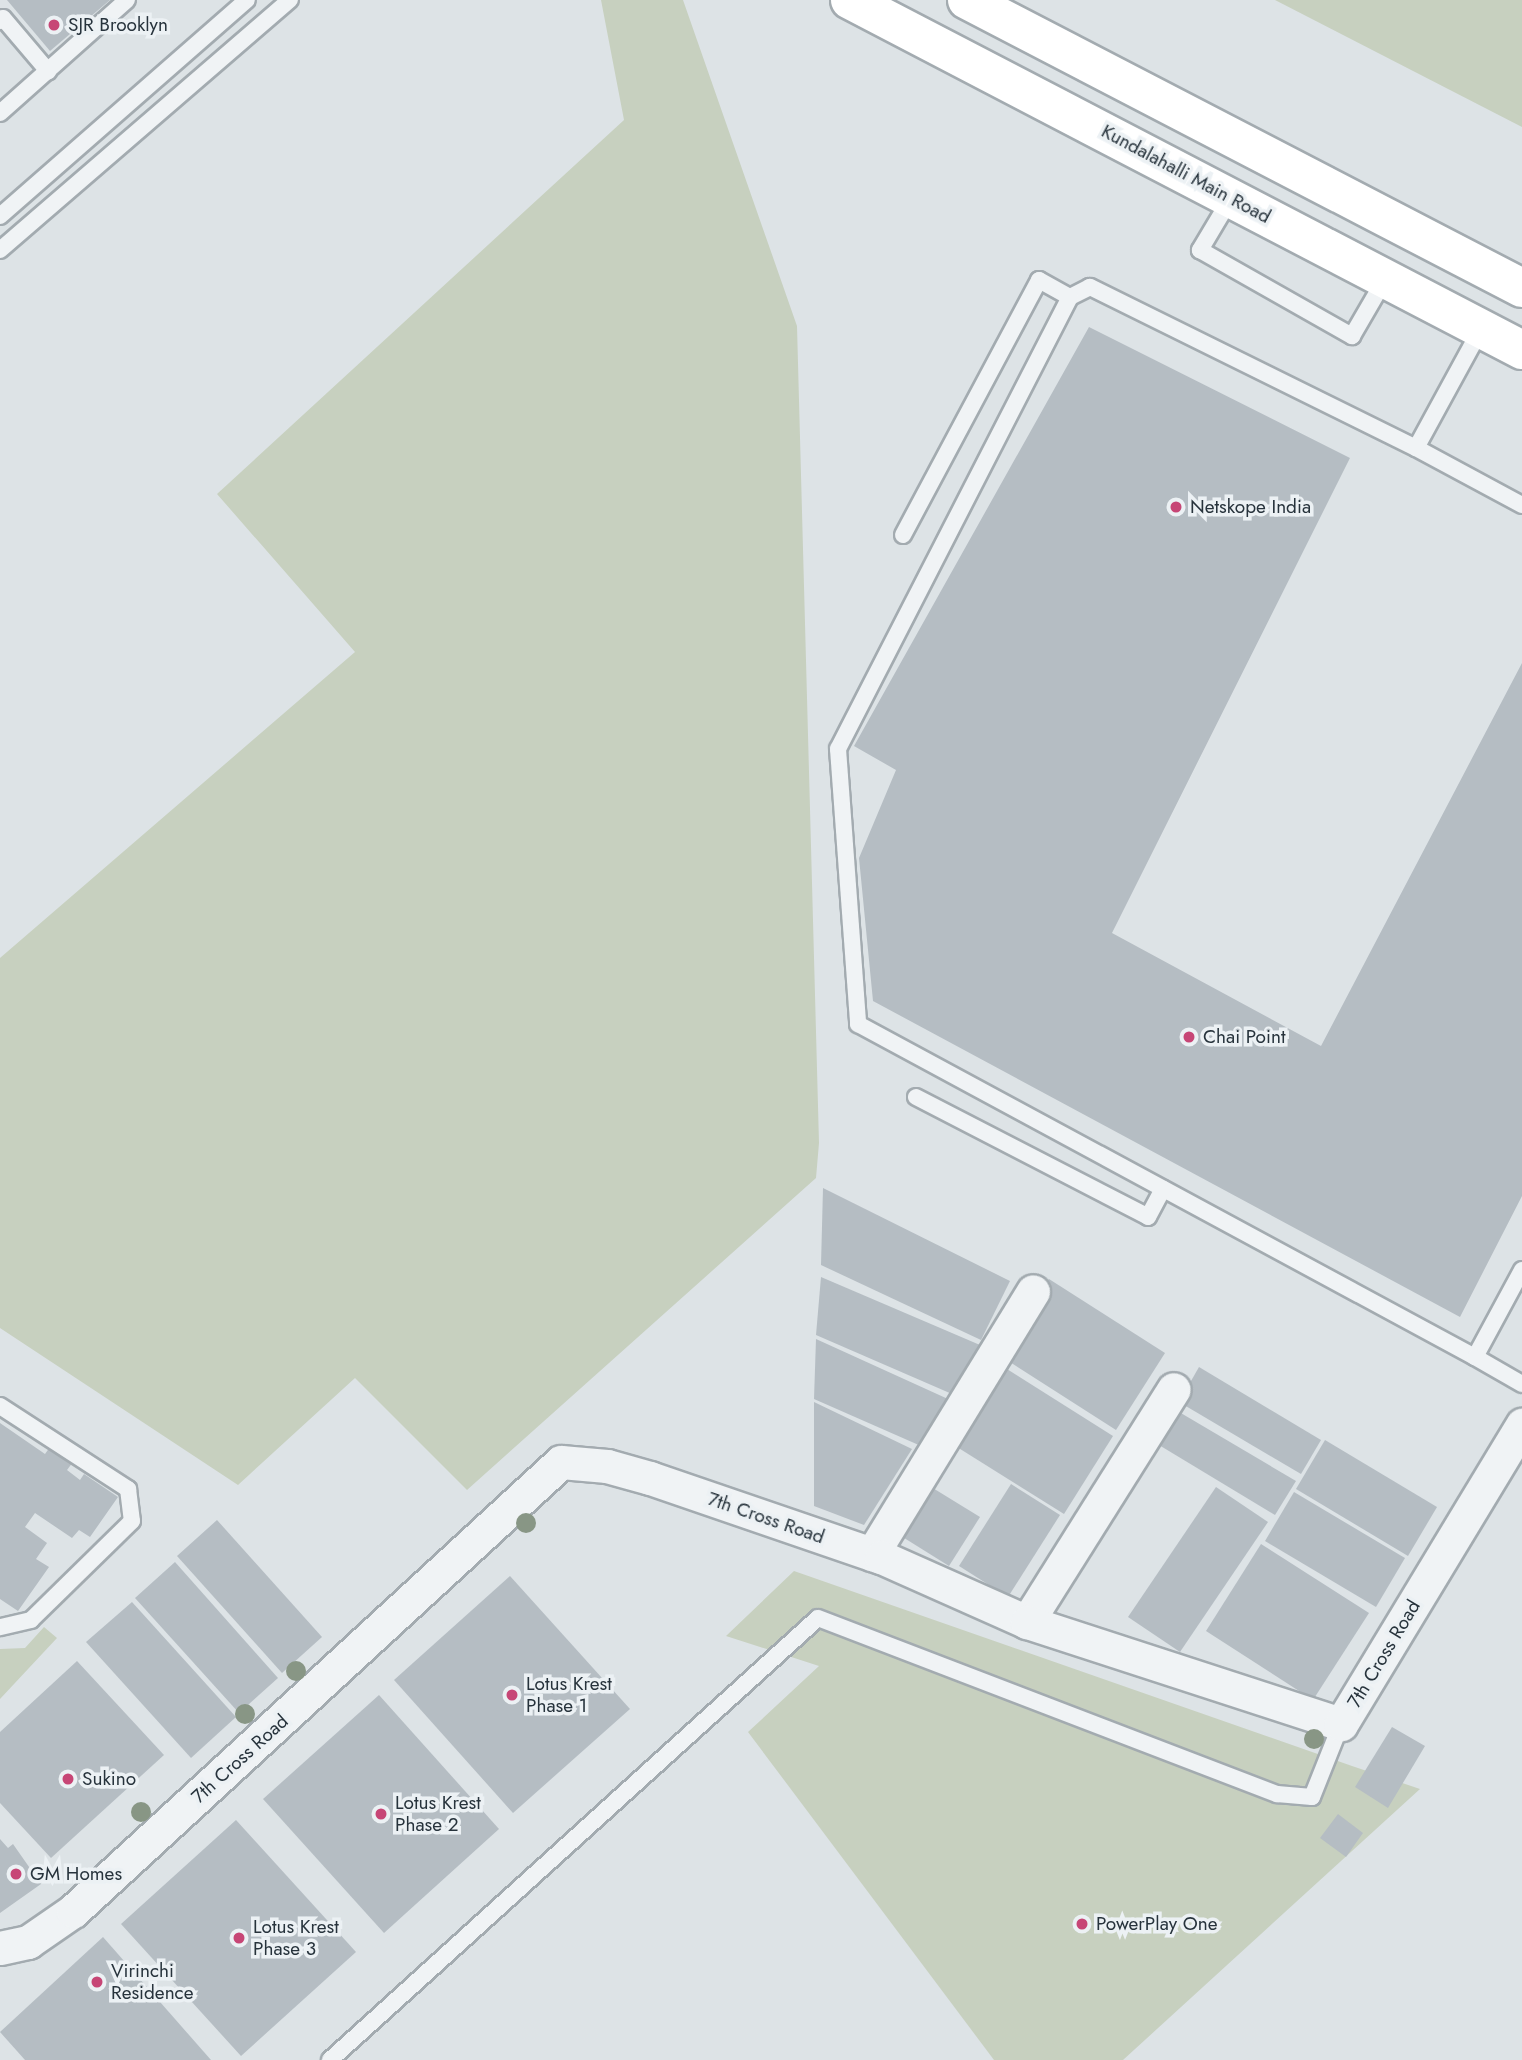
<!DOCTYPE html>
<html>
<head>
<meta charset="utf-8">
<style>
  body { margin:0 }
  #map { position:relative; width:1522px; height:2060px; overflow:hidden; background:#dde3e6; font-family:Jost,sans-serif }
  div>[style] { position:absolute }
  .green>* { inset:0; background:#c7d0bf }
  .building>* { inset:0; background:#b5bdc3 }
  .roads { filter:drop-shadow(2px 0 #a3abb0) drop-shadow(-2px 0 #a3abb0) drop-shadow(0 2px #a3abb0) drop-shadow(0 -2px #a3abb0) }
  .service>* { height:16px; margin:-8px; padding:0 8px; transform-origin:8px; border-radius:8px; background:#f0f3f5 }
  .minor>* { height:33px; margin:-16.5px; padding:0 16.5px; transform-origin:16.5px; border-radius:16.5px; background:#f0f3f5 }
  .primary>* { height:38px; margin:-19px; padding:0 19px; transform-origin:19px; border-radius:19px; background:#fff }
  .trees>* { width:20px; height:20px; margin:-10px; border-radius:50%; background:#889685 }
  .dots>* { width:19px; height:19px; translate:-50% -50%; box-sizing:border-box; border:4px solid #ecf1f4; border-radius:50% }
  span { translate:-50% -50%; white-space:nowrap; text-align:center; line-height:1.15; -webkit-text-stroke:7px #ecf1f4; paint-order:stroke }
  .poi-label { font-size:19px; color:#27333c }
  .left { translate:0 -50%; text-align:left }
  .street-label { font-size:19px; color:#27333c }
</style>
</head>
<body>
<div id="map">
  <div class="green">
    <div style="clip-path:polygon(601px 0,683px 0,797px 326px,819px 1143px,816px 1178px,467px 1490px,355px 1378px,238px 1485px,0 1328px,0 958px,355px 652px,217px 494px,624px 120px)"></div>
    <div style="clip-path:polygon(1275px 0,1522px 0,1522px 127px)"></div>
    <div style="clip-path:polygon(794px 1571px,1352px 1766px,1420px 1789px,1123px 2060px,994px 2060px,748px 1732px,819px 1666px,726px 1636px)"></div>
    <div style="clip-path:polygon(44px 1627px,57px 1638px,0 1699px,0 1649px,25px 1648px)"></div>
  </div>
  <div class="building">
    <div style="clip-path:polygon(7px 0,110px 0,50px 51px)"></div>
    <div style="clip-path:polygon(1089px 327px,1350px 458px,1112px 933px,1321px 1046px,1522px 663px,1522px 1196px,1460px 1317px,873px 1001px,859px 858px,896px 770px,854px 746px)"></div>
    <div style="clip-path:polygon(823px 1188px,1010px 1281px,981px 1340px,821px 1265px)"></div>
    <div style="clip-path:polygon(821px 1277px,980px 1345px,952px 1394px,816px 1335px)"></div>
    <div style="clip-path:polygon(1049px 1279px,1165px 1353px,1116px 1430px,999px 1355px)"></div>
    <div style="clip-path:polygon(816px 1339px,948px 1399px,921px 1446px,814px 1399px)"></div>
    <div style="clip-path:polygon(999px 1364px,1113px 1436px,1064px 1514px,949px 1442px)"></div>
    <div style="clip-path:polygon(1199px 1367px,1321px 1440px,1301px 1474px,1179px 1402px)"></div>
    <div style="clip-path:polygon(814px 1402px,912px 1449px,864px 1525px,814px 1506px)"></div>
    <div style="clip-path:polygon(1174px 1409px,1296px 1481px,1275px 1515px,1154px 1442px)"></div>
    <div style="clip-path:polygon(0 1423px,45px 1454px,50px 1447px,73px 1462px,67px 1470px,80px 1480px,84px 1474px,118px 1497px,90px 1537px,79px 1530px,72px 1538px,35px 1513px,25px 1527px,47px 1543px,36px 1559px,49px 1567px,18px 1611px,0 1599px)"></div>
    <div style="clip-path:polygon(1325px 1440px,1437px 1507px,1408px 1556px,1296px 1489px)"></div>
    <div style="clip-path:polygon(923px 1482px,980px 1517px,949px 1566px,893px 1531px)"></div>
    <div style="clip-path:polygon(1011px 1484px,1060px 1515px,1008px 1597px,959px 1566px)"></div>
    <div style="clip-path:polygon(1216px 1487px,1268px 1522px,1180px 1652px,1128px 1617px)"></div>
    <div style="clip-path:polygon(1294px 1492px,1405px 1558px,1376px 1607px,1265px 1541px)"></div>
    <div style="clip-path:polygon(217px 1520px,322px 1637px,282px 1673px,177px 1556px)"></div>
    <div style="clip-path:polygon(1261px 1544px,1369px 1613px,1313px 1700px,1206px 1631px)"></div>
    <div style="clip-path:polygon(175px 1562px,278px 1678px,239px 1713px,135px 1598px)"></div>
    <div style="clip-path:polygon(510px 1576px,630px 1709px,513px 1813px,394px 1680px)"></div>
    <div style="clip-path:polygon(132px 1602px,236px 1717px,191px 1758px,86px 1642px)"></div>
    <div style="clip-path:polygon(77px 1661px,164px 1755px,51px 1858px,0 1803px,0 1732px)"></div>
    <div style="clip-path:polygon(379px 1695px,499px 1829px,384px 1933px,263px 1799px)"></div>
    <div style="clip-path:polygon(1392px 1727px,1425px 1746px,1388px 1808px,1355px 1787px)"></div>
    <div style="clip-path:polygon(1338px 1814px,1363px 1833px,1346px 1857px,1320px 1838px)"></div>
    <div style="clip-path:polygon(236px 1820px,356px 1952px,241px 2056px,121px 1924px)"></div>
    <div style="clip-path:polygon(0 1839px,8px 1848px,13px 1844px,41px 1884px,0 1913px)"></div>
    <div style="clip-path:polygon(103px 1937px,211px 2060px,25px 2060px,0 2032px)"></div>
  </div>
  <div class="roads">
    <div class="service">
      <div style="left:0;top:21px;width:4px;rotate:-45deg"></div>
      <div style="left:3px;top:18px;width:70px;rotate:49.7deg"></div>
      <div style="left:0;top:113px;width:170px;rotate:-41.7deg"></div>
      <div style="left:1231px;top:198px;width:61px;rotate:120.8deg"></div>
      <div style="left:1200px;top:250px;width:175px;rotate:29.5deg"></div>
      <div style="left:1352px;top:336px;width:66px;rotate:-59.9deg"></div>
      <div style="left:0;top:216px;width:328px;rotate:-41.2deg"></div>
      <div style="left:0;top:250px;width:383px;rotate:-40.8deg"></div>
      <div style="left:1416px;top:448px;width:136px;rotate:-61.4deg"></div>
      <div style="left:1522px;top:505px;width:120px;rotate:-151.7deg"></div>
      <div style="left:1416px;top:448px;width:364px;rotate:-153.7deg"></div>
      <div style="left:1090px;top:287px;width:22px;rotate:153deg"></div>
      <div style="left:1070px;top:297px;width:508px;rotate:117.17deg"></div>
      <div style="left:838px;top:749px;width:276px;rotate:85.8deg"></div>
      <div style="left:858px;top:1024px;width:701px;rotate:28.36deg"></div>
      <div style="left:1475px;top:1357px;width:99px;rotate:-61.6deg"></div>
      <div style="left:903px;top:535px;width:289px;rotate:-61.9deg"></div>
      <div style="left:1039px;top:280px;width:35px;rotate:29deg"></div>
      <div style="left:916px;top:1097px;width:261px;rotate:27.3deg"></div>
      <div style="left:1148px;top:1217px;width:32px;rotate:-62deg"></div>
      <div style="left:1475px;top:1357px;width:54px;rotate:29.9deg"></div>
      <div style="left:0;top:1406px;width:153px;rotate:33deg"></div>
      <div style="left:128px;top:1489px;width:32px;rotate:83deg"></div>
      <div style="left:132px;top:1521px;width:141px;rotate:135.6deg"></div>
      <div style="left:31px;top:1620px;width:32px;rotate:167deg"></div>
      <div style="left:330px;top:2060px;width:658px;rotate:-42.17deg"></div>
      <div style="left:818px;top:1618px;width:492px;rotate:21deg"></div>
      <div style="left:1277px;top:1794px;width:35px;rotate:5deg"></div>
      <div style="left:1312px;top:1797px;width:79px;rotate:-68.3deg"></div>
    </div>
    <div class="minor">
      <div style="left:872px;top:1554px;width:308px;rotate:-58.5deg"></div>
      <div style="left:1027px;top:1622px;width:275px;rotate:-57.8deg"></div>
      <div style="left:0;top:1948px;width:29px;rotate:-12deg"></div>
      <div style="left:28px;top:1942px;width:55px;rotate:-34.6deg"></div>
      <div style="left:73px;top:1911px;width:663px;rotate:-42.62deg"></div>
      <div style="left:561px;top:1462px;width:46px;rotate:5deg"></div>
      <div style="left:607px;top:1466px;width:45px;rotate:15.6deg"></div>
      <div style="left:650px;top:1478px;width:244px;rotate:18.9deg"></div>
      <div style="left:881px;top:1557px;width:160px;rotate:24deg"></div>
      <div style="left:1027px;top:1622px;width:330px;rotate:18deg"></div>
      <div style="left:1341px;top:1724px;width:350px;rotate:-58.8deg"></div>
    </div>
    <div class="primary">
      <div style="left:850px;top:0;width:758px;rotate:27.51deg"></div>
      <div style="left:967px;top:0;width:625px;rotate:27.43deg"></div>
    </div>
  </div>
  <div class="trees">
    <div style="left:526px;top:1523px"></div>
    <div style="left:296px;top:1671px"></div>
    <div style="left:245px;top:1714px"></div>
    <div style="left:1314px;top:1739px"></div>
    <div style="left:141px;top:1812px"></div>
  </div>
  <div class="dots">
    <div style="left:54px;top:25px;background:#c74676"></div>
    <div style="left:1176px;top:507px;background:#c74676"></div>
    <div style="left:1189px;top:1037px;background:#c74676"></div>
    <div style="left:512px;top:1695px;background:#c74676"></div>
    <div style="left:68px;top:1779px;background:#c74676"></div>
    <div style="left:381px;top:1814px;background:#c74676"></div>
    <div style="left:16px;top:1874px;background:#c74676"></div>
    <div style="left:1082px;top:1924px;background:#c74676"></div>
    <div style="left:239px;top:1938px;background:#c74676"></div>
    <div style="left:97px;top:1982px;background:#c74676"></div>
  </div>
  <div class="poi-label">
    <span class="left" style="left:68px;top:25px">SJR Brooklyn</span>
    <span class="left" style="left:1190px;top:507px">Netskope India</span>
    <span class="left" style="left:1203px;top:1037px">Chai Point</span>
    <span class="left" style="left:526px;top:1695px">Lotus Krest<br>Phase 1</span>
    <span class="left" style="left:82px;top:1779px">Sukino</span>
    <span class="left" style="left:395px;top:1814px">Lotus Krest<br>Phase 2</span>
    <span class="left" style="left:30px;top:1874px">GM Homes</span>
    <span class="left" style="left:1096px;top:1924px">PowerPlay One</span>
    <span class="left" style="left:253px;top:1938px">Lotus Krest<br>Phase 3</span>
    <span class="left" style="left:111px;top:1982px">Virinchi<br>Residence</span>
  </div>
  <div class="street-label">
    <span style="left:1186px;top:174px;rotate:28deg">Kundalahalli Main Road</span>
    <span style="left:766px;top:1518px;rotate:19deg">7th Cross Road</span>
    <span style="left:1384px;top:1654px;rotate:-59deg">7th Cross Road</span>
    <span style="left:240px;top:1759px;rotate:-42deg">7th Cross Road</span>
  </div>
</div>
</body>
</html>
